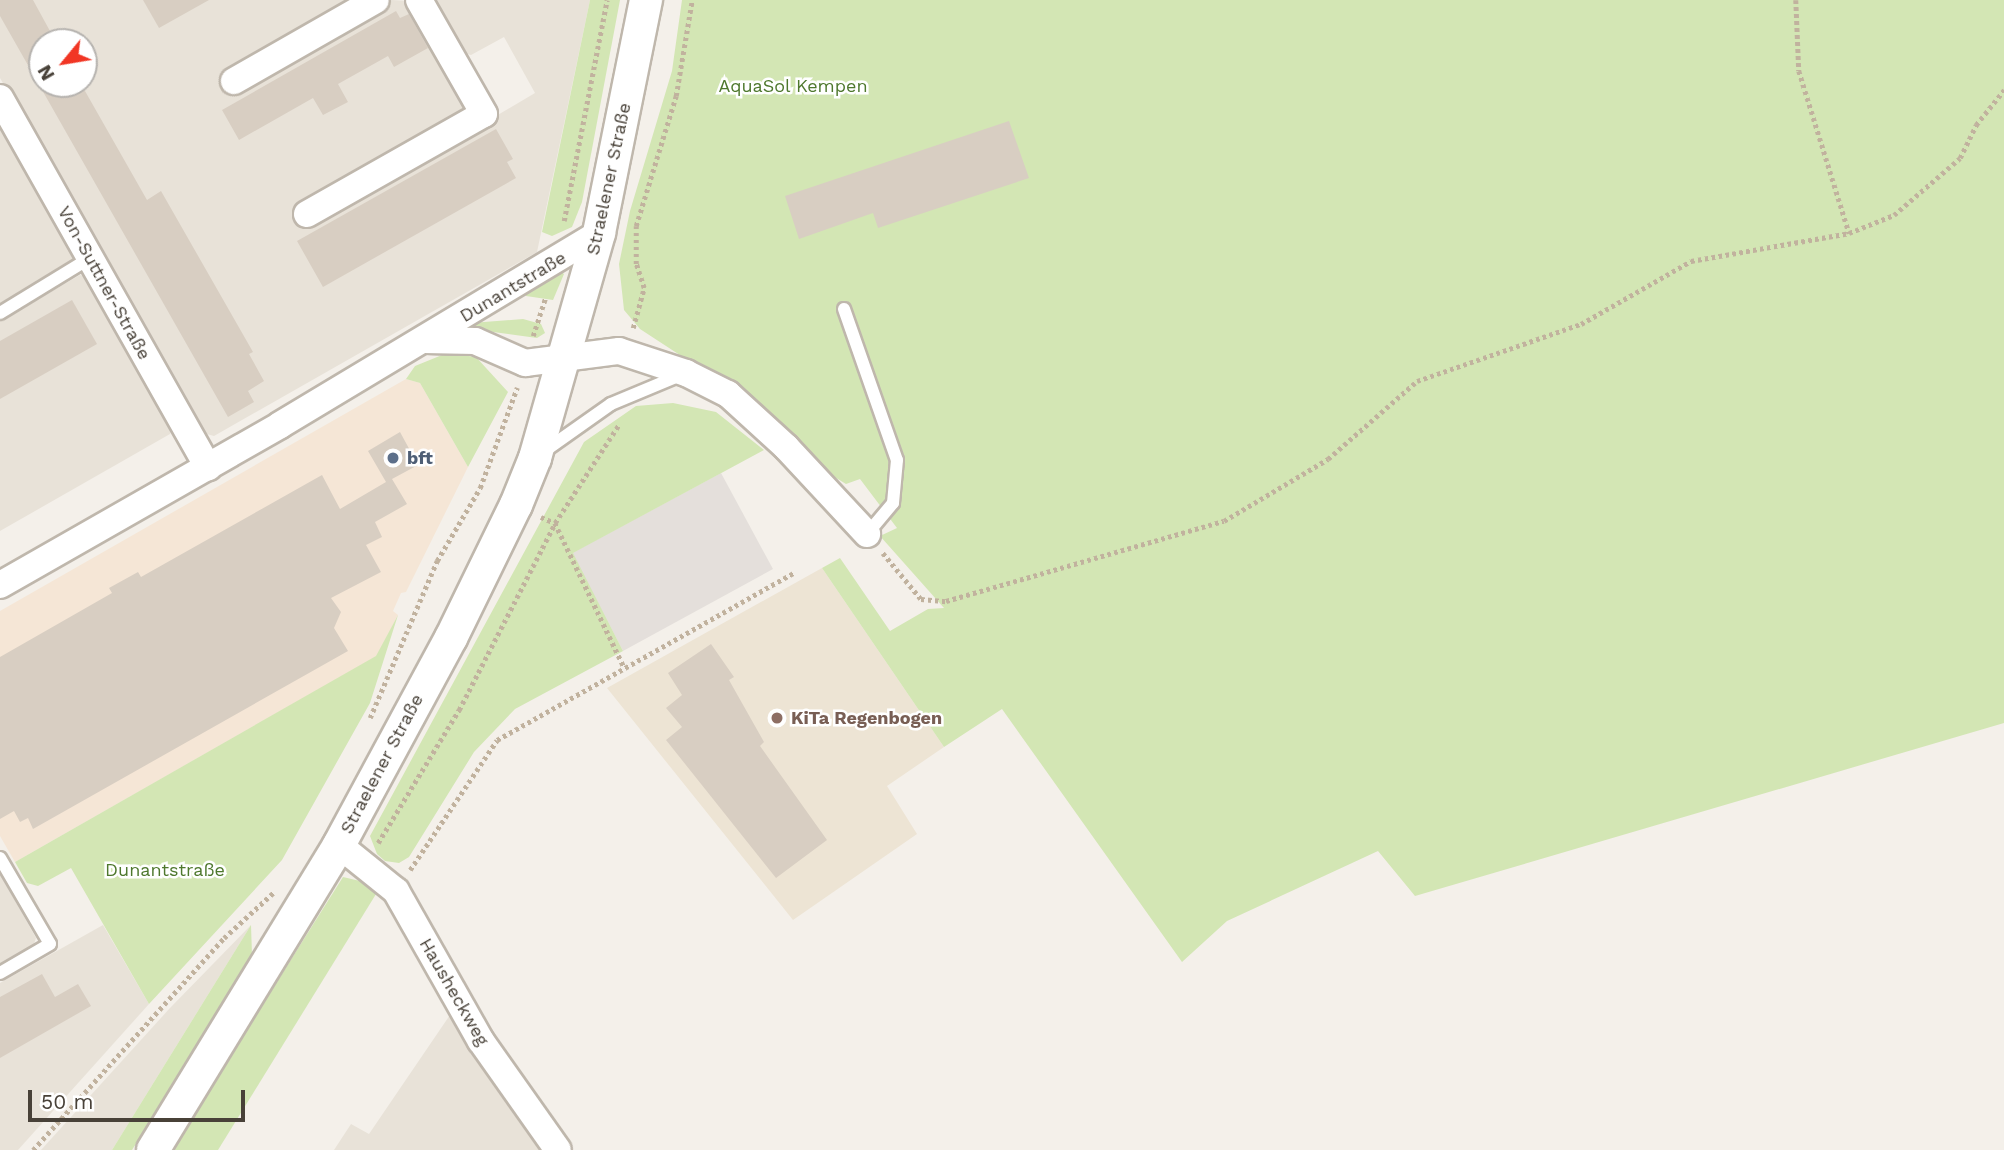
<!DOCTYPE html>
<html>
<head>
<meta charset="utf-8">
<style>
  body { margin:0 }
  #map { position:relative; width:2004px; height:1150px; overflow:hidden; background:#f4f0ea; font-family:"Work Sans",sans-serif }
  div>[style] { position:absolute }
  .residential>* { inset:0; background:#e8e2d8 }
  .commercial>* { inset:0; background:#f5e6d6 }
  .industrial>* { inset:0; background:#e4dfdb }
  .education>* { inset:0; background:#ede4d4 }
  .green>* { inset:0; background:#d3e6b4 }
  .building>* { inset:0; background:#d8cec2 }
  .path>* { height:4.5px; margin-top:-2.25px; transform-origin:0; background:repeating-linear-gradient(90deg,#c1b29e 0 3.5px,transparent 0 7px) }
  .roads { filter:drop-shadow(2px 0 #bfb7ac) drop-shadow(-2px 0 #bfb7ac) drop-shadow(0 2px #bfb7ac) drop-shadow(0 -2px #bfb7ac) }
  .service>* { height:12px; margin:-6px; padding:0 6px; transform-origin:6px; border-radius:6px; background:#fff }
  .minor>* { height:26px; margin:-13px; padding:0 13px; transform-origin:13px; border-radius:13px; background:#fff }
  .tertiary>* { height:32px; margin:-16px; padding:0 16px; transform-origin:16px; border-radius:16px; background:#fff }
  .dots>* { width:19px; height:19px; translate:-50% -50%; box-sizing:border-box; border:4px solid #fff; border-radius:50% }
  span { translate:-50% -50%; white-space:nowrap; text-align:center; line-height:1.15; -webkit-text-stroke:5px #fff; paint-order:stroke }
  .park-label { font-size:18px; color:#4e782d }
  .street-label { font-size:18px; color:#484138 }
  .service-label { font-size:18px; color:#4e5e75; font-weight:700 }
  .left { translate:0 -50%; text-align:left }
  .education-label { font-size:18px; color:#785e54; font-weight:700 }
  .north { position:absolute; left:28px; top:28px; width:70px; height:70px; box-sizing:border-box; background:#fff; border:2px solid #b6b3af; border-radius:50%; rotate:240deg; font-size:19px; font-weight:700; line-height:28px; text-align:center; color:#484138 }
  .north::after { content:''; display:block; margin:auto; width:24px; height:32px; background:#f13624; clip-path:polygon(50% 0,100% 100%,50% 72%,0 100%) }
  .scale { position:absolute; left:28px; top:1090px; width:217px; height:32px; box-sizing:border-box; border:4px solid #484138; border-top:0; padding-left:9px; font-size:21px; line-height:24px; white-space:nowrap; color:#484138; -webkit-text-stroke:5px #fff; paint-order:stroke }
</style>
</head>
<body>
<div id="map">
  <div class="residential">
    <div style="clip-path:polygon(evenodd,0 0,366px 0,235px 90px,392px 0,408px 1px,479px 126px,535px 93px,504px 37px,471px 55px,460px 52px,430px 0,590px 0,537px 252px,214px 436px,203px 433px,0 78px,0 0,42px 42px,84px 42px,84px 84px,42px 84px,42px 42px)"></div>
    <div style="clip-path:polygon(0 118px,76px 251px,72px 262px,0 304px)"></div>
    <div style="clip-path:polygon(80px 275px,92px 278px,174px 422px,170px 434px,0 531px,0 321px)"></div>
    <div style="clip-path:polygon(0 874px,36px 938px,32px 950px,0 968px)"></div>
    <div style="clip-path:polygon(103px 925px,149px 1004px,18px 1150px,0 1150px,0 983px)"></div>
    <div style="clip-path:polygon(251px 925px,112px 1150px,41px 1150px,170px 1008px)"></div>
    <div style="clip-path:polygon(452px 1012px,547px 1150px,334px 1150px,351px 1124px,369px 1134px)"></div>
  </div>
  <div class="commercial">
    <div style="clip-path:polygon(406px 379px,420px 383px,468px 467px,406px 592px,401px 593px,393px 611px,398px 615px,377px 656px,15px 862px,0 836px,0 611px)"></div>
  </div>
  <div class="industrial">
    <div style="clip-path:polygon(721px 473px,773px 569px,623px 651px,572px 553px)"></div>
  </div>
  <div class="education">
    <div style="clip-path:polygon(822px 568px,944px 747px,887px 786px,917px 834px,793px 920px,607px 688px)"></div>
  </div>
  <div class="green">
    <div style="clip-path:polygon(590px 0,620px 0,582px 202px,572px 227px,552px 236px,542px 232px)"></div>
    <div style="clip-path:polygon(682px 0,2004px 0,2004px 723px,1415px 896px,1378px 851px,1227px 921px,1182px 962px,1002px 709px,944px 747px,822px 568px,840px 558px,890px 631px,928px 609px,944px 608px,880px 536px,897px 528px,860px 479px,846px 484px,828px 473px,773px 416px,640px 329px,624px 310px,619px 264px,630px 211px,672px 71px)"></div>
    <div style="clip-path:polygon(560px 271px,564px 274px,553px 300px,526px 296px,524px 292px)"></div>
    <div style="clip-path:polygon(523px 319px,541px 324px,545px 333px,537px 338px,471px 329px,471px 323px)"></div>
    <div style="clip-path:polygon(447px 353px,476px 357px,508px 392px,468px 467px,420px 383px,406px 379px,415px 366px)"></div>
    <div style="clip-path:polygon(673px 403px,716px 412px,764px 450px,573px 553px,623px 651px,515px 709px,474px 752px,409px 857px,399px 863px,385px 861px,377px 854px,370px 836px,584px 442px,636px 406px)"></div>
    <div style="clip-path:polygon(398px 615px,370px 703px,282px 860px,149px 1004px,71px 868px,38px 886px,27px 883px,15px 862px,376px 656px)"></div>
    <div style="clip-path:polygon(343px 877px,381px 886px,218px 1150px,171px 1150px)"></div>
    <div style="clip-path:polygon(251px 925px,252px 955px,178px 1076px,132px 1150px,112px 1150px)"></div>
  </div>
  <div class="building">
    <div style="clip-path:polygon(0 0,33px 0,56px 42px,42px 42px,42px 84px,81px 84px,147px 200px,161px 191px,253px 352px,249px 354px,264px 381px,248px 391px,254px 402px,228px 417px,0 16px)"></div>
    <div style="clip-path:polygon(143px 0,209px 0,159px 28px)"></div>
    <div style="clip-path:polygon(396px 11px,400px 18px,409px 14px,428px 48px,394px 67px,388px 56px,338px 84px,348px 102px,323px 115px,313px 98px,239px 140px,222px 110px)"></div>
    <div style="clip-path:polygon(1009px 121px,1029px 178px,878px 228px,873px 213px,799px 239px,785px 196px)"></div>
    <div style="clip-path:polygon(496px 129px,513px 159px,507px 162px,516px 178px,323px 287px,297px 241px)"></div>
    <div style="clip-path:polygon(72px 300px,97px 344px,0 399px,0 341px)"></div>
    <div style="clip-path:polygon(400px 432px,418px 465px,392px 479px,407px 504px,375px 522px,382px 537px,366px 545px,381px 572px,331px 598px,341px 612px,334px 628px,348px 651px,33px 829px,28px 818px,20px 822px,14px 811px,0 819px,0 657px,112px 593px,109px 588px,138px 572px,141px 577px,322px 475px,340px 509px,386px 482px,368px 451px)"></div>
    <div style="clip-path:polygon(711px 644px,734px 677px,729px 680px,764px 742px,760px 746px,827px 840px,776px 878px,666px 740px,682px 727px,666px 708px,682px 695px,668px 673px)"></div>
    <div style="clip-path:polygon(42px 974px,55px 997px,78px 984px,91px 1006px,0 1058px,0 997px)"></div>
  </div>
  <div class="path">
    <div style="left:1796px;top:0;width:71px;rotate:87.6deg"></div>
    <div style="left:1799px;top:71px;width:170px;rotate:72.8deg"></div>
    <div style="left:564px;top:221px;width:225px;rotate:-79deg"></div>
    <div style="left:633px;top:328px;width:41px;rotate:-74.6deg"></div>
    <div style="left:644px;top:288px;width:25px;rotate:-108deg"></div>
    <div style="left:636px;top:264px;width:38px;rotate:-90deg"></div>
    <div style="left:636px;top:226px;width:136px;rotate:-72.9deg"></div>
    <div style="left:676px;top:96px;width:97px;rotate:-80.5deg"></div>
    <div style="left:533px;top:336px;width:40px;rotate:-72deg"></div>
    <div style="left:541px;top:517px;width:15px;rotate:23deg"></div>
    <div style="left:555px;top:523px;width:160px;rotate:64.4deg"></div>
    <div style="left:883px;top:553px;width:60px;rotate:50.4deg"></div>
    <div style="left:921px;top:599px;width:25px;rotate:5deg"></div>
    <div style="left:946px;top:601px;width:289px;rotate:-16.1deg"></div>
    <div style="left:1224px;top:521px;width:121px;rotate:-30.8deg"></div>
    <div style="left:1328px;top:459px;width:118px;rotate:-41.2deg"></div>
    <div style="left:1417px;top:381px;width:174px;rotate:-19.2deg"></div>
    <div style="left:1581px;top:324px;width:127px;rotate:-29.8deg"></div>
    <div style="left:1691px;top:261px;width:160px;rotate:-10deg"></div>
    <div style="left:1849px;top:233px;width:48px;rotate:-21.8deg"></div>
    <div style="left:1894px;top:215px;width:87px;rotate:-40.8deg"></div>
    <div style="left:1960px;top:158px;width:37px;rotate:-64deg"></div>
    <div style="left:1976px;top:125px;width:45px;rotate:-51.3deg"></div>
    <div style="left:370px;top:718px;width:171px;rotate:-66.9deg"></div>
    <div style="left:437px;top:561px;width:85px;rotate:-59.5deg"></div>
    <div style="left:480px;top:488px;width:107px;rotate:-69.7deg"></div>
    <div style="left:378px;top:843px;width:156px;rotate:-58.7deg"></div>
    <div style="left:459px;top:710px;width:210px;rotate:-62.8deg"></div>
    <div style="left:555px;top:523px;width:116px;rotate:-57deg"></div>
    <div style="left:410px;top:870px;width:156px;rotate:-56.2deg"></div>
    <div style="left:497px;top:740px;width:340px;rotate:-29.4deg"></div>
    <div style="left:33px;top:1150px;width:285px;rotate:-48deg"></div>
    <div style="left:224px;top:938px;width:67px;rotate:-42.6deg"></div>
  </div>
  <div class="roads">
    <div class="service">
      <div style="left:844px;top:309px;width:160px;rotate:70.7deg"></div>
      <div style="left:897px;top:460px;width:43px;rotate:95.3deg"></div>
      <div style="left:893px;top:503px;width:40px;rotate:130deg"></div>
      <div style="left:0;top:313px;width:105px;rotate:-31.4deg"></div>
      <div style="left:543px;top:452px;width:83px;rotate:-35.2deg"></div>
      <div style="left:611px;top:404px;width:78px;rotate:-22.6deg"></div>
      <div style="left:0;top:858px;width:99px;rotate:59.8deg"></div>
      <div style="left:50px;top:944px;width:58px;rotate:149.9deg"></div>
    </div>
    <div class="minor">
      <div style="left:234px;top:81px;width:163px;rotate:-29.7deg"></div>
      <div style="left:0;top:98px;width:424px;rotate:60.6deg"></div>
      <div style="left:307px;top:214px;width:203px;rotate:-29.5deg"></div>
      <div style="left:484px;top:114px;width:131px;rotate:-119.7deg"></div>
      <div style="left:425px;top:340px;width:50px;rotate:1.1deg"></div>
      <div style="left:475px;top:341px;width:55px;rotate:23.7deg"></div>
      <div style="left:525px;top:363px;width:95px;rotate:-7.3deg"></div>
      <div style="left:619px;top:351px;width:71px;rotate:18.2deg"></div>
      <div style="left:686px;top:373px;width:47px;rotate:26.6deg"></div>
      <div style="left:728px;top:394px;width:79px;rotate:42.4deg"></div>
      <div style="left:786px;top:447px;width:119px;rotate:47deg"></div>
      <div style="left:0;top:585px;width:322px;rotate:-29.7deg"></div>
      <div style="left:280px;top:425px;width:372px;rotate:-31deg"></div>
      <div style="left:339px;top:845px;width:73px;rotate:38.9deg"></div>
      <div style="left:396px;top:891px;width:172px;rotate:60.5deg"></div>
      <div style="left:481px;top:1041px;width:133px;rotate:54.8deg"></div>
    </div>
    <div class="tertiary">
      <div style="left:153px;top:1150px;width:357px;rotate:-58.6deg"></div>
      <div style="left:339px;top:845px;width:235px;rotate:-61.6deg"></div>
      <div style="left:451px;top:638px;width:148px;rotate:-64deg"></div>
      <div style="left:516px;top:505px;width:51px;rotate:-68deg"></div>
      <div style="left:535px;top:458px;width:234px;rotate:-74.1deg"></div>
      <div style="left:599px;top:233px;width:238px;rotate:-78.6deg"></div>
    </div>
  </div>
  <div class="dots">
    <div style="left:393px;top:458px;background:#5c6f8a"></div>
    <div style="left:777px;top:718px;background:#8d6e63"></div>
  </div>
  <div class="park-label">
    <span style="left:793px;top:86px">AquaSol Kempen</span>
    <span style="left:165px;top:870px">Dunantstraße</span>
  </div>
  <div class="street-label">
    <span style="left:609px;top:179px;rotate:-78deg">Straelener Straße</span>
    <span style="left:104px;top:283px;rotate:61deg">Von-Suttner-Straße</span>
    <span style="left:513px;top:287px;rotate:-31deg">Dunantstraße</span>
    <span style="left:382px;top:764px;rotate:-62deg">Straelener Straße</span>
    <span style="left:454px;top:992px;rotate:60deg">Hausheckweg</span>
  </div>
  <div class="service-label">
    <span class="left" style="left:407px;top:458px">bft</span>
  </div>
  <div class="education-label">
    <span class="left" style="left:791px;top:718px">KiTa Regenbogen</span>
  </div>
  <div class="north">N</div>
  <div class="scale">50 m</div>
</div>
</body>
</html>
